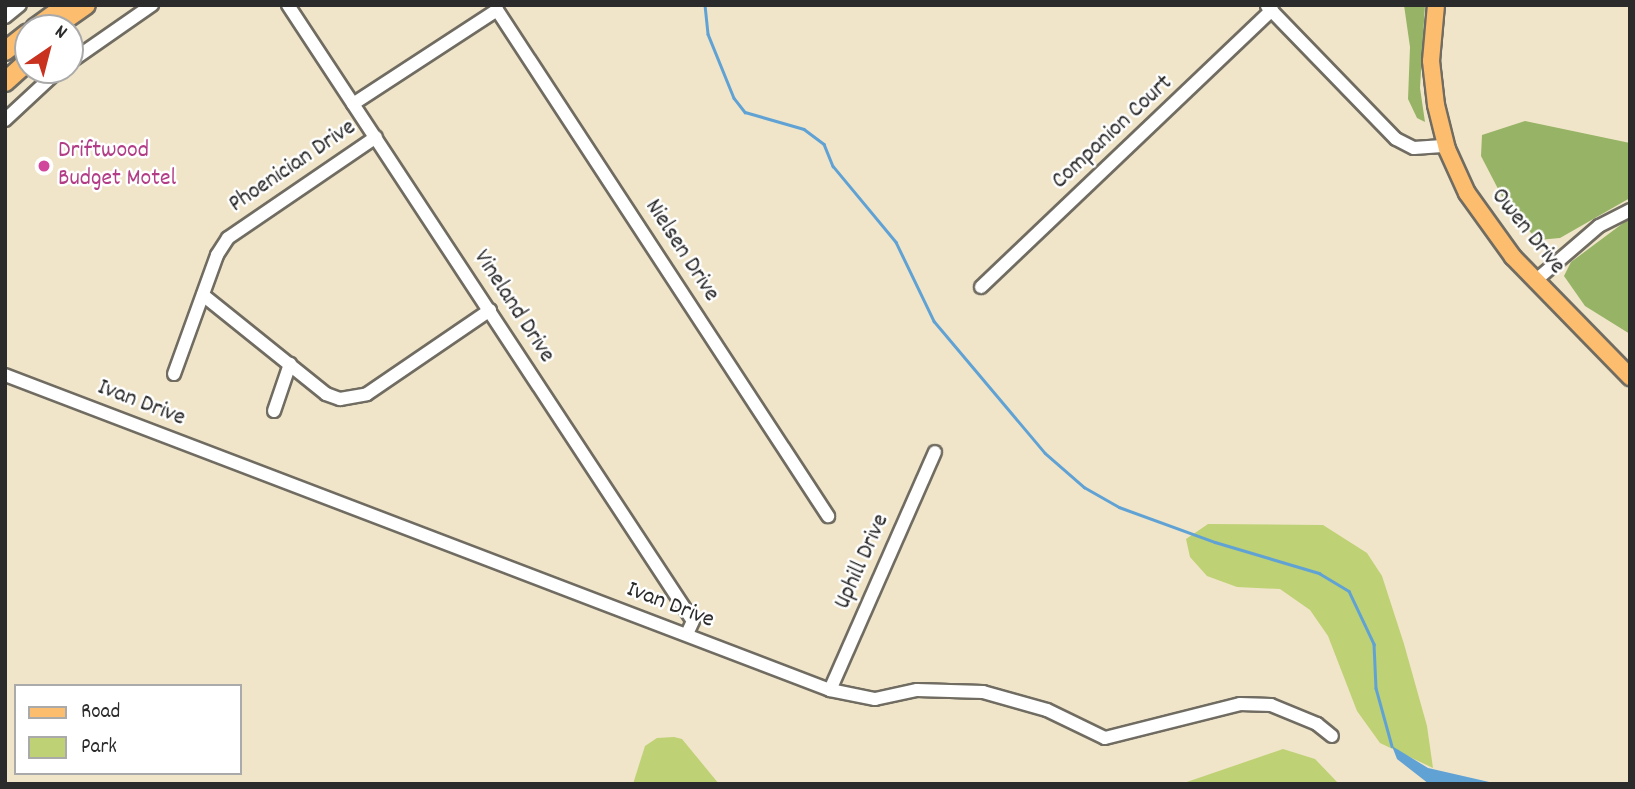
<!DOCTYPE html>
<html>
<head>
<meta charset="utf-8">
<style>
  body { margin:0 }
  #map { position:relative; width:1635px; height:789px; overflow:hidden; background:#f0e5c9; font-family:Dekko,sans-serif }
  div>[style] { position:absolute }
  .green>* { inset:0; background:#bed174 }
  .forest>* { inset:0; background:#96b366 }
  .water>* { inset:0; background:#61a2d5 }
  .stream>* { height:2.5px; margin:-1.25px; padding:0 1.25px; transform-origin:1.25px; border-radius:1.25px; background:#61a2d5 }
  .roads { filter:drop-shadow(2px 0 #706c62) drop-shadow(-2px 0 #706c62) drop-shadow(0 2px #706c62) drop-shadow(0 -2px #706c62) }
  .minor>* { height:12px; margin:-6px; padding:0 6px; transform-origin:6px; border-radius:6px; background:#fff }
  .major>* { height:16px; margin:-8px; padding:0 8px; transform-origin:8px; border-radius:8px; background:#fcbd6f }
  .highway>* { height:18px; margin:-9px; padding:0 9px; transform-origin:9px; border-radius:9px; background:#fcbd6f }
  .dots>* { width:19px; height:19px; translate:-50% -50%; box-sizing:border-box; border:4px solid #fff; border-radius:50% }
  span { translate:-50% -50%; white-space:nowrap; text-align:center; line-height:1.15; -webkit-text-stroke:5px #fff; paint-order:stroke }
  .street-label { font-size:24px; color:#2b2b2b }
  .hotel-label { font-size:24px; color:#b23c85 }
  .left { translate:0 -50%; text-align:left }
  .frame { position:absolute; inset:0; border:7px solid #2b2b2b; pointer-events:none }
  .legend { position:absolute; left:14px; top:684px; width:228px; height:91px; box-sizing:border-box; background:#fff; border:2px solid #aaa; margin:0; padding:9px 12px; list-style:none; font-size:21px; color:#2b2b2b }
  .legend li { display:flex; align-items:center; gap:14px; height:35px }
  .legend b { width:35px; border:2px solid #aaa }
  .north { position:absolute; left:14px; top:14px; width:70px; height:70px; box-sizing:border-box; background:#fff; border:2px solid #aaa; border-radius:50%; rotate:35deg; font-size:19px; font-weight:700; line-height:28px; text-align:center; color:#2b2b2b }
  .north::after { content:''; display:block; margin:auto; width:24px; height:32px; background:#c8321e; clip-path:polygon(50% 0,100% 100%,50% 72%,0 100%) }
</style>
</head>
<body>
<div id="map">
  <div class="green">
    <div style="clip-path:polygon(1208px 524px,1323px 525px,1367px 553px,1382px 576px,1404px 644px,1427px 726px,1433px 768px,1380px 743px,1357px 711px,1328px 636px,1310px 610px,1280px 589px,1237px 587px,1207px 576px,1190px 557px,1186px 539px)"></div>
    <div style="clip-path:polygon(674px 737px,682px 739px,719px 784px,633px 784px,645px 746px,657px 738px)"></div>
    <div style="clip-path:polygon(1283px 749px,1315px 759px,1339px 784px,1181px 784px)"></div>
  </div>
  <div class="forest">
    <div style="clip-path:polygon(1404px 5px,1425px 5px,1420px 88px,1425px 122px,1417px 118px,1408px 99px,1410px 47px)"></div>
    <div style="clip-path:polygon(1525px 121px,1630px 143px,1630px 198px,1560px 238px,1538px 240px,1509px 210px,1481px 156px,1482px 135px)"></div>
    <div style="clip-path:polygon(1630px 218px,1630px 334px,1585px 306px,1564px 276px,1571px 262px)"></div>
  </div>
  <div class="water">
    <div style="clip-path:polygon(1392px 746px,1428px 768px,1498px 784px,1429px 784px,1397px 759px)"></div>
  </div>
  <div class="stream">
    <div style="left:705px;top:5px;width:29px;rotate:84deg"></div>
    <div style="left:708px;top:34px;width:69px;rotate:67.9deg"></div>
    <div style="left:734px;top:98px;width:18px;rotate:52deg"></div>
    <div style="left:745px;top:112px;width:61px;rotate:16.1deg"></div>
    <div style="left:804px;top:129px;width:25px;rotate:37deg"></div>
    <div style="left:824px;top:144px;width:24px;rotate:68deg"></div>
    <div style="left:833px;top:166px;width:99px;rotate:50.3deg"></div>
    <div style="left:896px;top:242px;width:88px;rotate:64.3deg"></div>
    <div style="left:934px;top:321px;width:172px;rotate:49.9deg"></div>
    <div style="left:1045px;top:453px;width:52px;rotate:41.1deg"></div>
    <div style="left:1084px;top:487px;width:40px;rotate:29.7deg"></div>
    <div style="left:1119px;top:507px;width:102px;rotate:20deg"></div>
    <div style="left:1215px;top:542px;width:109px;rotate:16.6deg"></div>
    <div style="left:1319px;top:573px;width:35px;rotate:31deg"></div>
    <div style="left:1349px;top:591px;width:59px;rotate:64.7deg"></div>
    <div style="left:1374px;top:644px;width:44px;rotate:87.4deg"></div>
    <div style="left:1376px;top:688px;width:60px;rotate:74.6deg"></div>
  </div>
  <div class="roads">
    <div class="minor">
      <div style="left:288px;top:5px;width:737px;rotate:56.68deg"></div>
      <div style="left:693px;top:621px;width:14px;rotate:115deg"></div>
      <div style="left:1267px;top:6px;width:185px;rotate:45.9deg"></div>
      <div style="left:1396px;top:139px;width:20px;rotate:27deg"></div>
      <div style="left:1414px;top:148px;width:32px;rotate:-4deg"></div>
      <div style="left:5px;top:17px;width:19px;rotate:-39deg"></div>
      <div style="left:70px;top:62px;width:100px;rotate:-34.8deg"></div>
      <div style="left:353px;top:104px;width:172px;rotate:-33.1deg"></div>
      <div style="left:497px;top:10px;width:605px;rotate:56.81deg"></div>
      <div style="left:5px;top:120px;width:74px;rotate:-42.8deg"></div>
      <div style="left:1535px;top:281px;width:84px;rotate:-40.7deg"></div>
      <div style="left:1599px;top:226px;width:35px;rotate:-27deg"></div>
      <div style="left:981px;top:287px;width:402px;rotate:-43.6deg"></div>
      <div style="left:203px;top:295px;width:158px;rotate:38.8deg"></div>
      <div style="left:326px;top:394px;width:15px;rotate:20deg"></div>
      <div style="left:340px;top:399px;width:27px;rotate:-10deg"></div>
      <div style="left:367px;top:394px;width:149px;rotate:-34.3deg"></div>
      <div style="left:174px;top:374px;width:127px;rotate:-70.1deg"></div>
      <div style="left:217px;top:255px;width:20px;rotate:-57deg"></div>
      <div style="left:228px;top:238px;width:179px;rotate:-34.3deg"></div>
      <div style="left:5px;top:375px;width:883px;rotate:20.9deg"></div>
      <div style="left:830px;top:690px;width:46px;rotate:11.3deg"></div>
      <div style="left:875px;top:699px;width:43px;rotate:-12.1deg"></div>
      <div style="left:917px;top:690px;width:66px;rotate:1.7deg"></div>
      <div style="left:983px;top:692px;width:66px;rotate:15.7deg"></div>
      <div style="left:1047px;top:710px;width:64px;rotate:25.8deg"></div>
      <div style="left:1105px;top:738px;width:139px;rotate:-14.1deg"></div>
      <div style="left:1240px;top:704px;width:31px;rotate:2deg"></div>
      <div style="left:1271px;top:705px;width:50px;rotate:22.4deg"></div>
      <div style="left:1317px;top:724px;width:19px;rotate:39deg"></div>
      <div style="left:274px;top:411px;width:50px;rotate:-71.2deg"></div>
      <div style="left:830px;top:690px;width:260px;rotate:-66.2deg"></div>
    </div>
    <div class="major">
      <div style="left:1436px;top:5px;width:56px;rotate:95.1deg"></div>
      <div style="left:1431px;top:61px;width:44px;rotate:83.5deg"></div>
      <div style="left:1436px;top:105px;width:45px;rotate:76deg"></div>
      <div style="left:1447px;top:149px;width:48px;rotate:65.6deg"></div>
      <div style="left:1467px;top:193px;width:79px;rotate:54.3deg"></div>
      <div style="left:1513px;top:257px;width:168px;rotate:45.7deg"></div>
    </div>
    <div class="highway">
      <div style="left:35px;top:28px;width:32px;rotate:-36deg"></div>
      <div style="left:53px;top:28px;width:40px;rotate:-34.9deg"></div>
      <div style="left:5px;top:51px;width:29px;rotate:-38deg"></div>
      <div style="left:5px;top:82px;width:31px;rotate:-42deg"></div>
    </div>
  </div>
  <div class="dots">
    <div style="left:44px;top:166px;background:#d1479c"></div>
  </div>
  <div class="street-label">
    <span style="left:1113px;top:133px;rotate:-43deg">Companion Court</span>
    <span style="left:293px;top:167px;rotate:-34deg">Phoenician Drive</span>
    <span style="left:1527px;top:232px;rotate:51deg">Owen Drive</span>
    <span style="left:681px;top:251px;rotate:57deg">Nielsen Drive</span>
    <span style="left:513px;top:307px;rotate:57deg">Vineland Drive</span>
    <span style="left:141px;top:404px;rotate:21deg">Ivan Drive</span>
    <span style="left:863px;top:562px;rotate:-66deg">Uphill Drive</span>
    <span style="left:670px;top:606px;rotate:21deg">Ivan Drive</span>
  </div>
  <div class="hotel-label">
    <span class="left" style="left:58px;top:166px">Driftwood<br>Budget Motel</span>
  </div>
  <div class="frame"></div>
  <ul class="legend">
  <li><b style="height:9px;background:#fcbd6f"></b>Road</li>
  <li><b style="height:19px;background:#bed174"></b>Park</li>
  </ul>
  <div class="north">N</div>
</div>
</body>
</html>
